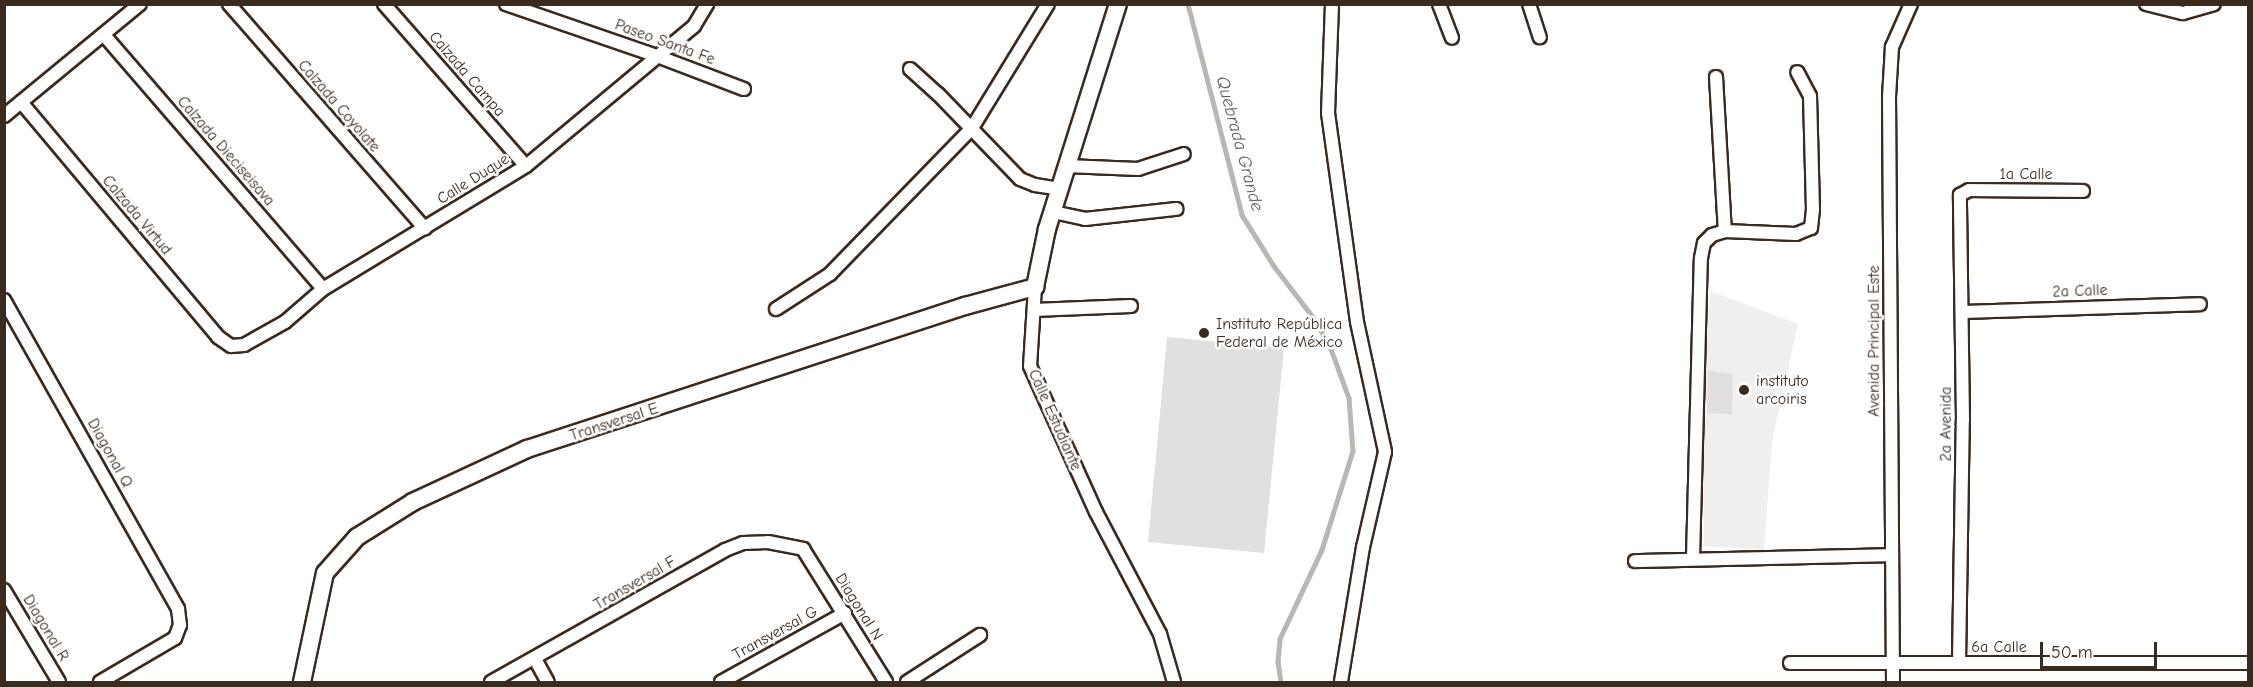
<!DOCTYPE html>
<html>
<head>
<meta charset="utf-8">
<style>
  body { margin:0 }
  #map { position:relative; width:2253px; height:687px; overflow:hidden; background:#fff; font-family:"Comic Neue",sans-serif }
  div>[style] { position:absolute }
  .built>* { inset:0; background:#f1efee }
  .green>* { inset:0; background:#e2e0de }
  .stream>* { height:4.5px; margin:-2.25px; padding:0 2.25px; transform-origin:2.25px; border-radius:2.25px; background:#bcb6b3 }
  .roads { filter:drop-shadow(2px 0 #3b2a1e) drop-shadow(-2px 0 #3b2a1e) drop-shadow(0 2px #3b2a1e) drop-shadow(0 -2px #3b2a1e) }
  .minor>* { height:12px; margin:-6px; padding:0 6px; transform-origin:6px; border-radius:6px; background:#fff }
  .tertiary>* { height:16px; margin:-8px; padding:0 8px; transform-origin:8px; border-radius:8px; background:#fff }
  .dots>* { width:16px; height:16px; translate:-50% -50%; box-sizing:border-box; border:3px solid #fff; border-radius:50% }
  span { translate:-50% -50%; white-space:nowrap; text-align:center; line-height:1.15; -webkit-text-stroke:5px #fff; paint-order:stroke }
  .street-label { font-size:16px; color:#3b2a1e }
  .poi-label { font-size:16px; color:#3b2a1e }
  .left { translate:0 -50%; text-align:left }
  .water-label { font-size:18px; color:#685b52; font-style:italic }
  .frame { position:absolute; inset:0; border:6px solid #3b2a1e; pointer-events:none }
  .scale { position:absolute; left:2040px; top:642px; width:117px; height:27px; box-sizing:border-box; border:3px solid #3b2a1e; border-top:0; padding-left:8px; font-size:18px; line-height:21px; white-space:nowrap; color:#3b2a1e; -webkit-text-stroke:4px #fff; paint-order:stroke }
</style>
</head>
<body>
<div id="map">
  <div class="built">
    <div style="clip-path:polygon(1710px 291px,1798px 324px,1772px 441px,1764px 550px,1704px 546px,1703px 426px)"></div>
  </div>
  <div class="green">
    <div style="clip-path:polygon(1167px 337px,1284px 348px,1264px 553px,1148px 542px)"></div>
    <div style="clip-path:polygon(1708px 371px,1733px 374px,1732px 414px,1707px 413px)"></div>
  </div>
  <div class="stream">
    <div style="left:1188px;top:4px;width:218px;rotate:75.6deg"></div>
    <div style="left:1242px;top:215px;width:60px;rotate:57.9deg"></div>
    <div style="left:1274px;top:266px;width:69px;rotate:52.6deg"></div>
    <div style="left:1316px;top:321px;width:32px;rotate:62deg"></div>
    <div style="left:1331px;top:349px;width:52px;rotate:69.8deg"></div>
    <div style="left:1349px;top:398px;width:53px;rotate:85.7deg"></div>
    <div style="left:1353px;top:451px;width:104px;rotate:107.4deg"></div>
    <div style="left:1322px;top:550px;width:98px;rotate:115.3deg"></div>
    <div style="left:1280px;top:639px;width:22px;rotate:95deg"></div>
    <div style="left:1278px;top:661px;width:21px;rotate:82deg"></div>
  </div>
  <div class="roads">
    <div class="minor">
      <div style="left:229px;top:4px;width:298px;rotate:48.9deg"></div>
      <div style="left:384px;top:4px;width:215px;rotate:48.8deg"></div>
      <div style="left:506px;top:4px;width:160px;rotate:19deg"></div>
      <div style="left:657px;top:56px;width:93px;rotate:20.8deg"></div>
      <div style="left:1332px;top:4px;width:109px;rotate:92.1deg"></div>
      <div style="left:1328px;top:113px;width:211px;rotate:82.1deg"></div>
      <div style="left:1357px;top:322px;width:133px;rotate:77.8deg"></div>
      <div style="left:1385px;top:452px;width:98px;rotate:103deg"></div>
      <div style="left:1363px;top:547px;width:137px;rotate:99.3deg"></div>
      <div style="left:1439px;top:4px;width:36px;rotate:69deg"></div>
      <div style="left:1529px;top:4px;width:35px;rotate:72deg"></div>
      <div style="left:2146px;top:4px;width:38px;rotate:14deg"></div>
      <div style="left:2183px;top:13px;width:32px;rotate:-16deg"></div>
      <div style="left:104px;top:35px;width:335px;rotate:49.2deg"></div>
      <div style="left:910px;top:69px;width:38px;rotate:42deg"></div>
      <div style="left:938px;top:94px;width:118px;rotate:46deg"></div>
      <div style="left:1020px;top:179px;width:16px;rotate:22deg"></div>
      <div style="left:1035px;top:185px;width:25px;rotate:9deg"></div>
      <div style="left:1716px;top:77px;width:154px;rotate:86.7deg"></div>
      <div style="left:21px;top:102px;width:307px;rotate:50deg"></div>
      <div style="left:218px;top:337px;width:16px;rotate:35deg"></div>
      <div style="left:231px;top:346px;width:13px;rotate:-4deg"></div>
      <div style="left:244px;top:345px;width:47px;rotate:-29.3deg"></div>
      <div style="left:285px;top:322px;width:50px;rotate:-41deg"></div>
      <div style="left:323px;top:289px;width:237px;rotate:-31.2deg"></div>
      <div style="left:526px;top:166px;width:219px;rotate:-39.8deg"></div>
      <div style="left:694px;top:26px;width:26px;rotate:-59deg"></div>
      <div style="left:4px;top:116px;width:176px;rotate:-39.5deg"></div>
      <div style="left:1066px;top:166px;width:72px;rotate:2.4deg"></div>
      <div style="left:1138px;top:169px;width:48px;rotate:-18.1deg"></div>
      <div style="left:1053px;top:212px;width:33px;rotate:12deg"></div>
      <div style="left:1085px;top:219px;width:92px;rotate:-6.3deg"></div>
      <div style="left:1035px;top:287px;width:79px;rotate:93.6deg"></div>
      <div style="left:1030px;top:366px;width:160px;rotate:65.7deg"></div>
      <div style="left:1096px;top:512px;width:138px;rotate:62.3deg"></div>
      <div style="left:1160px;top:634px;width:50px;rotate:73.7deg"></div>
      <div style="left:4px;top:300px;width:355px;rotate:60.6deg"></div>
      <div style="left:178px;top:609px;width:16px;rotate:83deg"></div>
      <div style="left:180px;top:625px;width:14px;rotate:111deg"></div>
      <div style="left:175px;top:638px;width:87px;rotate:149.6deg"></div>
      <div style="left:776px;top:309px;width:64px;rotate:-32.9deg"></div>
      <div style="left:830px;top:274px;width:204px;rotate:-45.8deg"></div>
      <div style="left:972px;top:128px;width:145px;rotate:-58.5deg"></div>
      <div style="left:1034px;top:310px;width:97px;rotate:-2.4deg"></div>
      <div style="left:1962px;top:312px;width:238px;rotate:-1.9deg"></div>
      <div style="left:1693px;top:558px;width:300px;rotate:-88.5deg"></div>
      <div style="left:1701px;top:258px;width:15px;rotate:-79deg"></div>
      <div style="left:1704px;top:243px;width:11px;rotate:-45deg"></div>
      <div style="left:1712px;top:235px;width:14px;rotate:-17deg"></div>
      <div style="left:1725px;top:231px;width:71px;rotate:2.4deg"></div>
      <div style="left:1796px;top:234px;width:16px;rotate:-22deg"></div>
      <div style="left:1811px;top:228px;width:18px;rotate:-84deg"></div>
      <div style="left:1813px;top:210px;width:114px;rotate:-91.5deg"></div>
      <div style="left:1810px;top:96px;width:27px;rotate:-118deg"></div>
      <div style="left:1635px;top:561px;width:256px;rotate:-1.3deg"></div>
      <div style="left:4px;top:590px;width:107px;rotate:59.1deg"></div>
      <div style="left:535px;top:659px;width:26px;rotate:61deg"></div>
      <div style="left:1790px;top:663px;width:458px"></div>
      <div style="left:1959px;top:663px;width:243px;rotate:-89.1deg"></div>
      <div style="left:1963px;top:420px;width:225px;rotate:-90.8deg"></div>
      <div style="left:1960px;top:195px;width:10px;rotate:-29deg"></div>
      <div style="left:1969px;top:190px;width:114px;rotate:0.5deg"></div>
      <div style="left:491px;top:682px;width:269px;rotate:-29.4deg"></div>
      <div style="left:725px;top:550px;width:19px;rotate:-21deg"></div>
      <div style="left:743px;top:543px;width:25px;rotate:-2deg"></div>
      <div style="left:768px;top:542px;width:36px;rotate:11deg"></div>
      <div style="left:803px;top:549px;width:157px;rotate:58deg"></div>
      <div style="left:721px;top:682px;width:142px;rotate:-29.1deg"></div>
      <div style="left:907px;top:682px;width:87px;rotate:-32.8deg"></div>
      <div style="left:1893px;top:682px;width:585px;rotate:-90.39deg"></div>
      <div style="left:1889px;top:97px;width:50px;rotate:-86.6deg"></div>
      <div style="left:1892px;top:47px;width:47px;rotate:-66.2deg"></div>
    </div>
    <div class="tertiary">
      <div style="left:302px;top:682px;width:111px;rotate:-78.1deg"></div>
      <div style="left:325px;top:573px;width:48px;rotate:-48.4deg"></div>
      <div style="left:357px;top:537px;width:66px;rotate:-32deg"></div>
      <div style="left:413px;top:502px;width:126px;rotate:-24.9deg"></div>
      <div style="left:527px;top:449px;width:461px;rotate:-18.1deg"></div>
      <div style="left:965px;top:306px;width:73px;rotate:-15.2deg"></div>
      <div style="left:1035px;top:287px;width:59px;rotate:-78.3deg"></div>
      <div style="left:1047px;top:229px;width:236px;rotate:-72.5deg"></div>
    </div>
  </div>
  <div class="dots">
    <div style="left:1204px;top:333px;background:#3b2a1e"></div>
    <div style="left:1744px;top:390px;background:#3b2a1e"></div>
  </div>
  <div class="street-label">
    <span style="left:665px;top:42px;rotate:20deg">Paseo Santa Fe</span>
    <span style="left:467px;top:74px;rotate:49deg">Calzada Campa</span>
    <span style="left:339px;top:106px;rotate:49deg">Calzada Coyolate</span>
    <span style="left:226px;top:151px;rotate:49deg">Calzada Dieciseisava</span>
    <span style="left:2026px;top:174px">1a Calle</span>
    <span style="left:473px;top:179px;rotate:-32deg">Calle Duque</span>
    <span style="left:137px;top:215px;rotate:50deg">Calzada Virtud</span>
    <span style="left:2080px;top:291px;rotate:-2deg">2a Calle</span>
    <span style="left:1874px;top:341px;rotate:-90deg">Avenida Principal Este</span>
    <span style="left:1055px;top:420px;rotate:66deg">Calle Estudiante</span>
    <span style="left:614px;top:422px;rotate:-18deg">Transversal E</span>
    <span style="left:1946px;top:424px;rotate:-90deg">2a Avenida</span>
    <span style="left:110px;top:453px;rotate:61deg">Diagonal Q</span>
    <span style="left:635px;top:583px;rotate:-30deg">Transversal F</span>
    <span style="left:859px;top:607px;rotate:58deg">Diagonal N</span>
    <span style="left:46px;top:628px;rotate:59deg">Diagonal R</span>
    <span style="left:775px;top:633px;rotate:-29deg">Transversal G</span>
    <span style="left:1999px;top:647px">6a Calle</span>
  </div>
  <div class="poi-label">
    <span class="left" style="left:1216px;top:333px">Instituto República<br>Federal de México</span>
    <span class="left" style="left:1756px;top:390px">instituto<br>arcoiris</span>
  </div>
  <div class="water-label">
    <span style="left:1239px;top:144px;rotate:75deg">Quebrada Grande</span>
  </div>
  <div class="frame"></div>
  <div class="scale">50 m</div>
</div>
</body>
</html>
